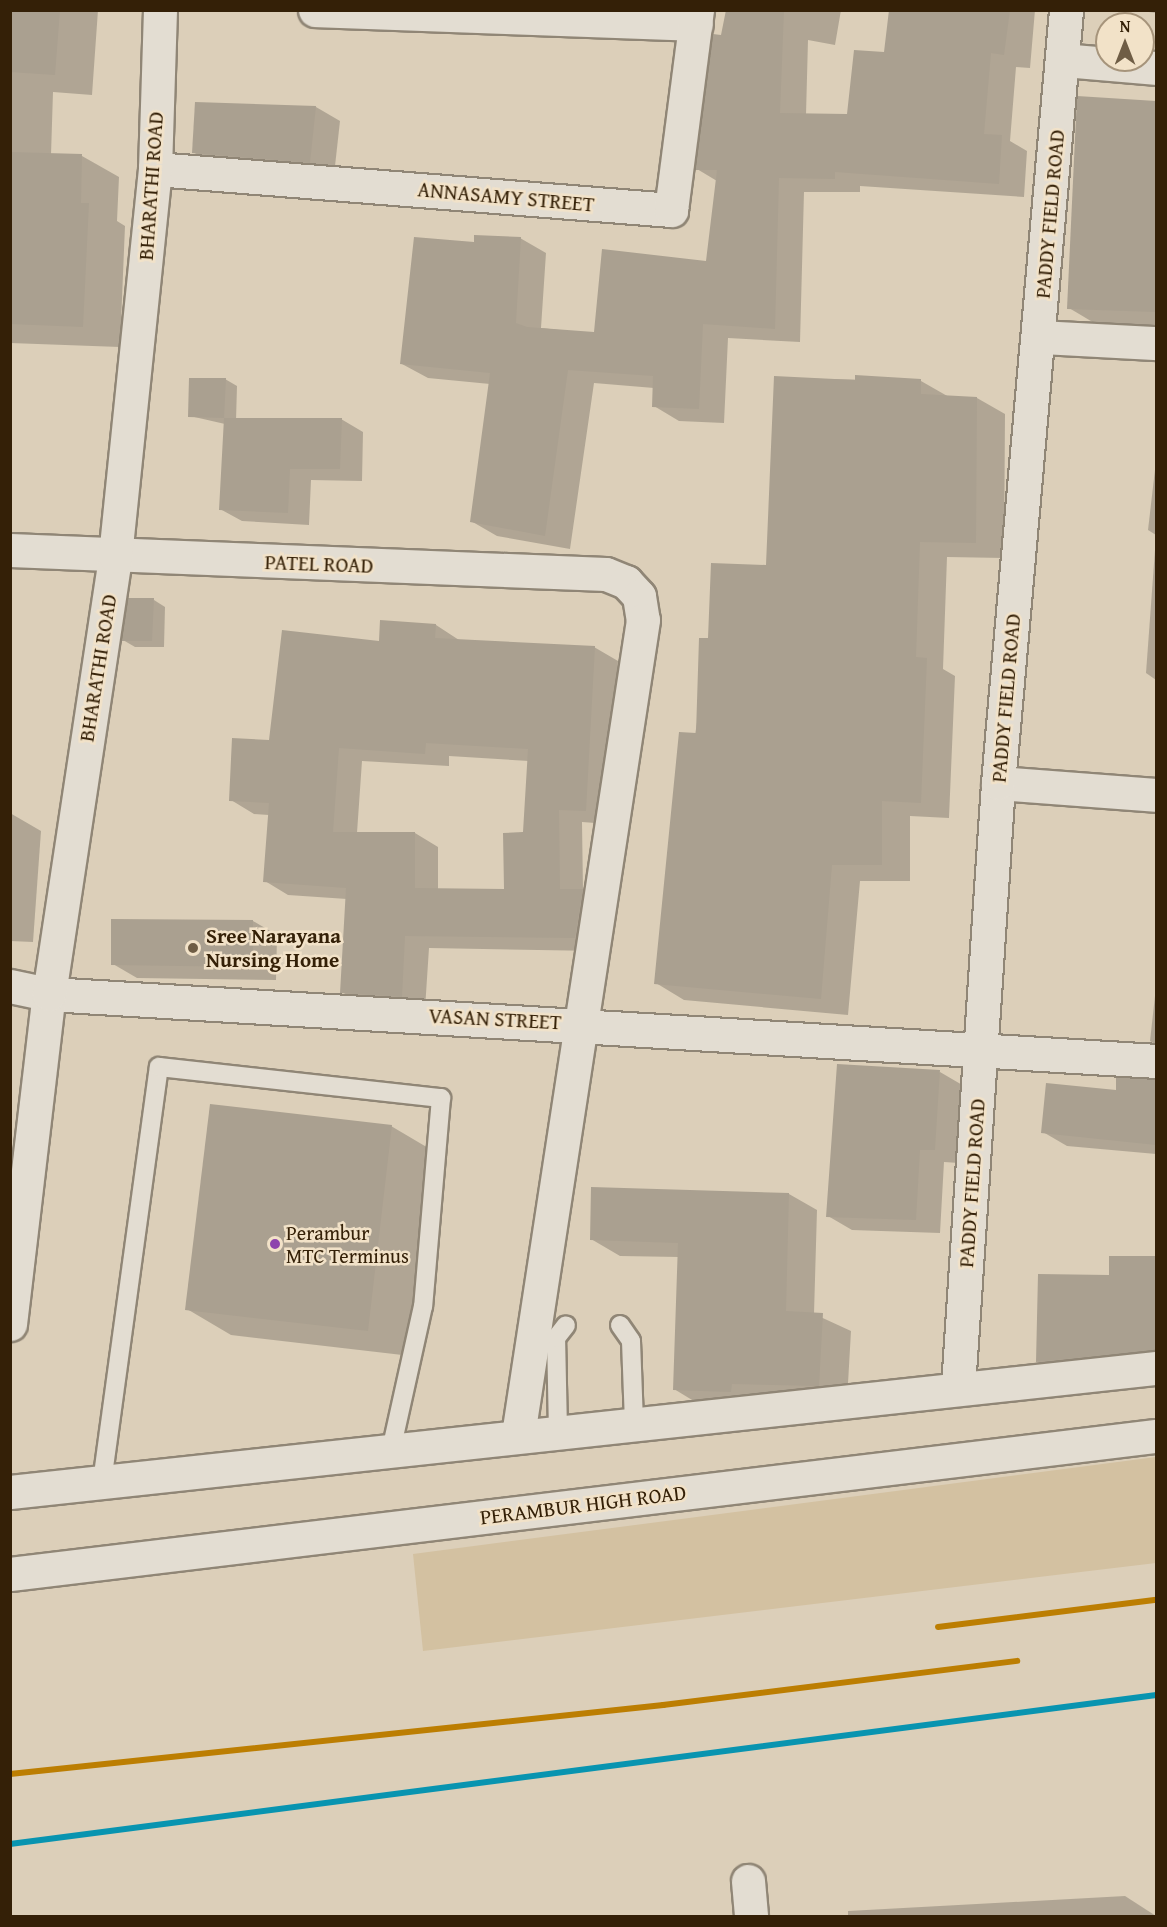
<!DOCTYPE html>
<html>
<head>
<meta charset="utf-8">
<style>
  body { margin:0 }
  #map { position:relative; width:1167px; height:1927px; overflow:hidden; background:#dccfb9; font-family:"Gentium Book Plus",serif }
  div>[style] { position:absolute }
  .green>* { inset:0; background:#d3c1a1 }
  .shadow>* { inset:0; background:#0003 }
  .building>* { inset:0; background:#aaa090 }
  .roads { filter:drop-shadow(2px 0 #908676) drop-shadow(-2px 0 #908676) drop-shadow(0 2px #908676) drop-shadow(0 -2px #908676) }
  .lane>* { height:18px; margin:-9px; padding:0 9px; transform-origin:9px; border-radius:9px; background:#e3ddd2 }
  .street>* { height:33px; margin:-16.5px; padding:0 16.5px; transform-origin:16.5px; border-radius:16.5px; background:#e3ddd2 }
  .secondary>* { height:33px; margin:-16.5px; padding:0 16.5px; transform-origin:16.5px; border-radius:16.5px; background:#e3ddd2 }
  .rail-1>* { height:6px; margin:-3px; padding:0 3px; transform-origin:3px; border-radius:3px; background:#0894b0 }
  .rail-2>* { height:6px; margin:-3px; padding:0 3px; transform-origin:3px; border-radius:3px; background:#bc7e02 }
  .dots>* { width:16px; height:16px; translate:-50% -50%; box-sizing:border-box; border:3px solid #f2e2c8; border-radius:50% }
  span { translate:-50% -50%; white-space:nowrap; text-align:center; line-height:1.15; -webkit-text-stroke:5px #f2e2c8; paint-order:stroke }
  .bus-label { font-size:20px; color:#342007 }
  .left { translate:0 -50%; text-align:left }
  .street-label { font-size:21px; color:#342007 }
  .poi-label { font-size:21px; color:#342007; font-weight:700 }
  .frame { position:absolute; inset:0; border:12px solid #342007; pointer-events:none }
  .north { position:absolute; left:1095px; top:12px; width:60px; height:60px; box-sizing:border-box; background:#f2e2c8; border:2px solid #a6947b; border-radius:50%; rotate:0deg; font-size:16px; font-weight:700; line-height:24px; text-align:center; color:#342007 }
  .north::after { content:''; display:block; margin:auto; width:21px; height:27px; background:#6f5d45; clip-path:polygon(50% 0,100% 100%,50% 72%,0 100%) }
</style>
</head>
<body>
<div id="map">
  <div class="green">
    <div style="clip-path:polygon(1156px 1457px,1156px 1563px,423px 1651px,413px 1554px)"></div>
  </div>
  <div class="shadow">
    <div style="clip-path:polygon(10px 10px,98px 10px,92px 95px,53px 92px,51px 155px,82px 156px,119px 177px,117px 221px,125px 226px,120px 347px,10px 343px)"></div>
    <div style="clip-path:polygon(727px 10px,841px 10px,835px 45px,808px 40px,806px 115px,848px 115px,886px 54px,891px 10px,1035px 10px,1030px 68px,1016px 67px,1010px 141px,1027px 151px,1024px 197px,860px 186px,860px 192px,804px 192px,800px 342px,728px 338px,724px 423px,679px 421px,654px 406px,654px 388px,594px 383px,570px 549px,497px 536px,471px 521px,490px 384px,428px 378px,402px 364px,475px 243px,520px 238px,546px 253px,541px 328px,595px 334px,707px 262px,717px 181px,697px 169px)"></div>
    <div style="clip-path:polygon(1134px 10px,1156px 10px,1156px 13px)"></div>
    <div style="clip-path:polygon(1079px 98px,1156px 102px,1156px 329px,1101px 327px,1069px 308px)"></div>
    <div style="clip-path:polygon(316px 107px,340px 121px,334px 175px,217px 166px,193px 152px)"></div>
    <div style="clip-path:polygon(776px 378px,921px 381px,949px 397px,977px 398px,1005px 414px,1004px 558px,947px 557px,943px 669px,955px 676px,949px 818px,910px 816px,910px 881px,860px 881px,848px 1015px,684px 1000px,656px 983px,710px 640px,767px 567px)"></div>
    <div style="clip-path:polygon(225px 379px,237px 386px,236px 421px,341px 419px,363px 432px,362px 481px,311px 480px,309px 525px,242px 521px,220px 509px,225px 424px,190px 416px)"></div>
    <div style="clip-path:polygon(1156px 461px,1156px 535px,1148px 530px)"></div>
    <div style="clip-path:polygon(1156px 536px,1156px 680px,1146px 673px)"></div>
    <div style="clip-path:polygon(154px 600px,165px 607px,164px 647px,135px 647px,123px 640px)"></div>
    <div style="clip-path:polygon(evenodd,436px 625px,459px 640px,594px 647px,618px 661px,609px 824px,582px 822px,583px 891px,606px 904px,598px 951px,429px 948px,425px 1009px,365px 1005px,342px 992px,347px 899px,288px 895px,265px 881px,269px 815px,254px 814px,231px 800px,270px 742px,380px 643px,436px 625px,449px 756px,529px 761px,524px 833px,505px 890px,438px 890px,438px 847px,415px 833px,357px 833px,362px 761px,449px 766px,449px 756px)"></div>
    <div style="clip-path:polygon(10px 813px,41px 831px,33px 942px,10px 941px)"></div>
    <div style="clip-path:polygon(253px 921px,277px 935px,276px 980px,137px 978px,113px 964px)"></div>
    <div style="clip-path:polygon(1155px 996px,1156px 996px,1156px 1045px,1150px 1041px)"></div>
    <div style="clip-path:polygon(940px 1072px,964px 1086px,959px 1163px,944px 1162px,940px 1233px,852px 1230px,828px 1216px)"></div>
    <div style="clip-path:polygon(1156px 1081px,1156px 1154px,1067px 1146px,1043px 1132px,1117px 1092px)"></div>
    <div style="clip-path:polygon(391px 1126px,435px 1152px,411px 1356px,231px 1335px,187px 1309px)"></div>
    <div style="clip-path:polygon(789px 1194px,817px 1210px,814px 1314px,851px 1331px,847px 1401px,702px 1406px,674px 1389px,679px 1257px,620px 1256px,591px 1239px)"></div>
    <div style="clip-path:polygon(1156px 1257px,1156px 1368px,1066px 1378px,1037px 1361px,1110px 1276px,1110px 1258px)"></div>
    <div style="clip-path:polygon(1125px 1896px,1156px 1916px,848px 1916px,848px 1911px)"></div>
  </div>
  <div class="building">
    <div style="clip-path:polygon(10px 10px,60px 10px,55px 75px,10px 72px)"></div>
    <div style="clip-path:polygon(726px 10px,784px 10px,780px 113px,847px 114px,854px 50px,884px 52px,889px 10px,1010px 10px,1004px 55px,991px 53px,984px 134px,1002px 135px,999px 184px,835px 172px,835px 179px,779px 178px,775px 329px,703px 324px,699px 409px,652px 407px,653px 376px,568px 370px,545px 536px,470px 522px,490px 373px,400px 364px,414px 237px,474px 242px,474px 235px,521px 237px,516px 323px,527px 327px,594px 332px,602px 249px,706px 261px,717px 170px,695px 170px,713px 34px,721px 35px)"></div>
    <div style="clip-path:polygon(1077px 96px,1156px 101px,1156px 312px,1067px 309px)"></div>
    <div style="clip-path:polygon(195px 102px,316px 106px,310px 163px,192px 153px)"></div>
    <div style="clip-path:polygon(10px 152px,82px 154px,81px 203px,89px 203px,83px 327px,10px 324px)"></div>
    <div style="clip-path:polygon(855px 375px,921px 379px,921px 394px,977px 397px,976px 543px,920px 542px,916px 657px,927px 658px,921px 803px,882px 801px,882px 865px,832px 865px,821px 999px,654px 984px,679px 732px,696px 733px,699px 638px,708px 638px,711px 563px,766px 565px,774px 376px,855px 380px)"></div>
    <div style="clip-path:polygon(189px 378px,226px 378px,224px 418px,188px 417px)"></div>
    <div style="clip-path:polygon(224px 418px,342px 418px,340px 469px,290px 469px,288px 513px,219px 510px)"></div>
    <div style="clip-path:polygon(128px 598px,154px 598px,152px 641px,121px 641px)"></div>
    <div style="clip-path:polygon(evenodd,380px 620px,436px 624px,435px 638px,595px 646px,586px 811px,559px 810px,560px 889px,583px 889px,575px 938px,405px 936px,402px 997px,340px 993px,346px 888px,263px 882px,269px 803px,229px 801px,232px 738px,269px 740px,282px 630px,379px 641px,380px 620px,426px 743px,528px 749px,523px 832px,503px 833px,504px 889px,415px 888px,415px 832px,333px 832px,339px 748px,425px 754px,426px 743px)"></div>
    <div style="clip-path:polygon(111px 919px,253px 920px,253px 967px,111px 965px)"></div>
    <div style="clip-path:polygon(837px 1064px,940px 1070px,935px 1150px,920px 1150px,916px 1220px,826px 1217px)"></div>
    <div style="clip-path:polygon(1116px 1077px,1156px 1079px,1156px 1145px,1041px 1133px,1046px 1083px,1116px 1090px)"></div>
    <div style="clip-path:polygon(210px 1104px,392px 1125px,368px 1331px,185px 1310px)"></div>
    <div style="clip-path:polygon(591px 1187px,789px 1193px,786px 1311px,823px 1313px,819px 1386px,732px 1384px,731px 1392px,673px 1390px,678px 1243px,590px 1240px)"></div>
    <div style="clip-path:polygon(1109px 1256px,1156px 1256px,1156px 1350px,1036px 1362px,1038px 1274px,1109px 1275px)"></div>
  </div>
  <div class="roads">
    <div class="lane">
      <div style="left:620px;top:1325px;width:19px;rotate:55deg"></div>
      <div style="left:631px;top:1341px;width:82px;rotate:87.9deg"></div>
      <div style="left:558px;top:1431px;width:93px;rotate:-91.2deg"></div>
      <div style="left:556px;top:1338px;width:16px;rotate:-52deg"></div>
      <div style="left:102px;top:1482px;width:419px;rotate:-82.2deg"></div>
      <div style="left:159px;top:1067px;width:284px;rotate:6.3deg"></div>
      <div style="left:441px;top:1098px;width:209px;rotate:94.9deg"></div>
      <div style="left:423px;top:1306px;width:148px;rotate:102.5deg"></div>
    </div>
    <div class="street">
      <div style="left:315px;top:10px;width:381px;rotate:2.1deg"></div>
      <div style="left:1063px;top:60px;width:93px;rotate:4.9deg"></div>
      <div style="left:155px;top:169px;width:518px;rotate:4.54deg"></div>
      <div style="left:671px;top:210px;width:202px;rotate:-82.6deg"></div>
      <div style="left:1040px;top:337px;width:116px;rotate:3deg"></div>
      <div style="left:10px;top:550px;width:596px;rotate:2.31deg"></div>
      <div style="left:606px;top:574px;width:22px;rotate:22deg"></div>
      <div style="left:626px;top:582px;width:19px;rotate:47deg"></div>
      <div style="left:639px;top:596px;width:24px;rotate:81deg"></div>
      <div style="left:643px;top:620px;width:825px;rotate:98.72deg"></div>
      <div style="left:998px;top:783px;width:158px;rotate:4.3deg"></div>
      <div style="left:10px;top:986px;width:40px;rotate:12deg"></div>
      <div style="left:49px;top:994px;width:1109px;rotate:3.46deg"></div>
      <div style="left:958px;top:1387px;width:605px;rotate:-86.21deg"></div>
      <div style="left:998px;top:783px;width:776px;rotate:-84.97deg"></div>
      <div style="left:748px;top:1881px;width:35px;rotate:85deg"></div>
    </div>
    <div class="secondary">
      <div style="left:10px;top:1324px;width:332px;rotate:-83.3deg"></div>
      <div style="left:49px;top:994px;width:443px;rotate:-81.4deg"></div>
      <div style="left:115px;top:556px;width:389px;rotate:-84.1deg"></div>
      <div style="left:155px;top:169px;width:159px;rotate:-88.2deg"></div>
      <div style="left:10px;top:1492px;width:1153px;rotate:-6.18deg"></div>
      <div style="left:10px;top:1574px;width:1154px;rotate:-6.87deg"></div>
    </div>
  </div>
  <div class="rail-1">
    <div style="left:10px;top:1844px;width:1156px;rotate:-7.41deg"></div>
  </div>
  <div class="rail-2">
    <div style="left:938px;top:1627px;width:220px;rotate:-7.1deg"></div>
    <div style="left:10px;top:1774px;width:657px;rotate:-6.03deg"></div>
    <div style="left:663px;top:1705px;width:357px;rotate:-7.1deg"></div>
  </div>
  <div class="dots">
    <div style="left:193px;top:948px;background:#6f5d45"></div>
    <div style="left:275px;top:1244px;background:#8e44ad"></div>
  </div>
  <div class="bus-label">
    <span class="left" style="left:286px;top:1244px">Perambur<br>MTC Terminus</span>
  </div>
  <div class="street-label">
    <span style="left:151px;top:186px;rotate:-86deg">BHARATHI ROAD</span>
    <span style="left:506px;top:197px;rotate:5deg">ANNASAMY STREET</span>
    <span style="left:1050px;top:214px;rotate:-85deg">PADDY FIELD ROAD</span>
    <span style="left:319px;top:564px;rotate:2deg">PATEL ROAD</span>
    <span style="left:98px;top:668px;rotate:-81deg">BHARATHI ROAD</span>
    <span style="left:1006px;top:698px;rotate:-85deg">PADDY FIELD ROAD</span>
    <span style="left:495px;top:1019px;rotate:3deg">VASAN STREET</span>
    <span style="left:972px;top:1183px;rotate:-86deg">PADDY FIELD ROAD</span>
    <span style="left:583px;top:1505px;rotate:-7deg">PERAMBUR HIGH ROAD</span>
  </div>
  <div class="poi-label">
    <span class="left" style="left:206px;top:948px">Sree Narayana<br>Nursing Home</span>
  </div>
  <div class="frame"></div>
  <div class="north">N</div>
</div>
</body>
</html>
